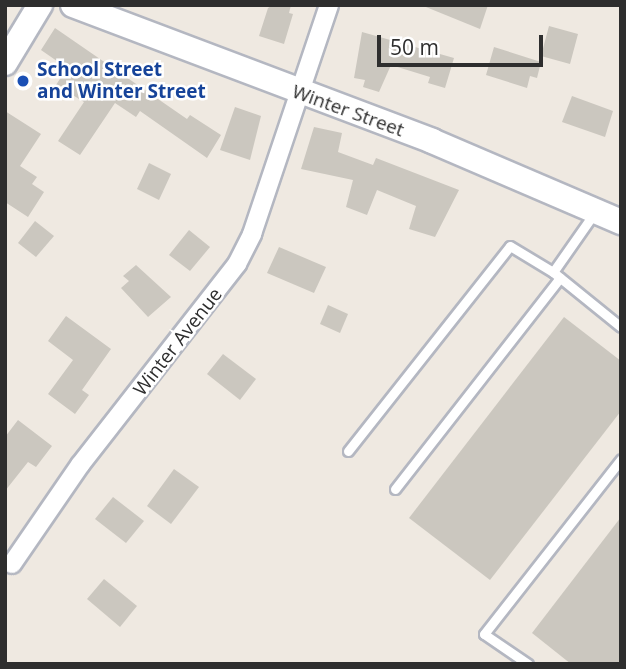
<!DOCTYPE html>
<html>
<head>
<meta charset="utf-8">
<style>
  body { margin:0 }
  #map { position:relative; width:626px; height:669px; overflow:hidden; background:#efe9e1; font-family:"Open Sans",sans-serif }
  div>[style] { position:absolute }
  .building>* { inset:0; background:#cbc7bf }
  .roads { filter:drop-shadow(2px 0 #b4b7c1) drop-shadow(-2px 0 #b4b7c1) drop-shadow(0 2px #b4b7c1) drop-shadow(0 -2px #b4b7c1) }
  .lane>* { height:9px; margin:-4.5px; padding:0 4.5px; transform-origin:4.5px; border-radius:4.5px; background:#fff }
  .street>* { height:18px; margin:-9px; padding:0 9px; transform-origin:9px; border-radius:9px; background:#fff }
  .secondary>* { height:24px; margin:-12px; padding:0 12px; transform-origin:12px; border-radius:12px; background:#fff }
  .dots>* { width:19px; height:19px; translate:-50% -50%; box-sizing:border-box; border:4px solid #fff; border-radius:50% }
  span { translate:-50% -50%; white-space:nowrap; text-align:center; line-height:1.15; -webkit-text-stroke:5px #fff; paint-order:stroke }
  .transit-label { font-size:19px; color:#164399; font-weight:700 }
  .left { translate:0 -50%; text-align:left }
  .street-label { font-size:19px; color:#2e2e2e }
  .frame { position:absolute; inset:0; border:7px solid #2e2e2e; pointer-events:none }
  .scale { position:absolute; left:377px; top:35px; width:166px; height:32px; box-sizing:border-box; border:4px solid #2e2e2e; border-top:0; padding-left:9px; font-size:21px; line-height:24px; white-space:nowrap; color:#2e2e2e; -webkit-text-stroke:5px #fff; paint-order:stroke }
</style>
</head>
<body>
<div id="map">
  <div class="building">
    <div style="clip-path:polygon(273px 5px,291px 5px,289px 13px,293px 14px,284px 44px,259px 36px,268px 8px)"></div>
    <div style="clip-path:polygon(421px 5px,488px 5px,480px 29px)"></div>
    <div style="clip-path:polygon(549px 26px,578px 34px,570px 64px,541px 56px)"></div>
    <div style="clip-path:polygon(55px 28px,187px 119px,190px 115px,221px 135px,207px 158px,140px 111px,136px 117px,115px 103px,80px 155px,58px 141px,84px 102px,56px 85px,67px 68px,41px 50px)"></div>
    <div style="clip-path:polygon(362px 32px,454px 58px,445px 88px,428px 83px,430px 77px,391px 65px,379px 92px,363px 87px,365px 80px,354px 78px)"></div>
    <div style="clip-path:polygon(494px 47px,541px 62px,537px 78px,530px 76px,527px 88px,486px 75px)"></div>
    <div style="clip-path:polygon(572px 96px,613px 111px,605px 137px,562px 122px)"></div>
    <div style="clip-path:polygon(235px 107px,261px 116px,250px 160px,220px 150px)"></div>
    <div style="clip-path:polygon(5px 111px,41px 134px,20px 166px,37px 177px,32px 184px,44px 192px,28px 217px,5px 202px)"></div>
    <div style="clip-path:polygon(314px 127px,342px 133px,338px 152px,373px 165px,376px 158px,459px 190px,435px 237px,409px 229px,416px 206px,377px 190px,367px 215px,346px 207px,353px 180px,301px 169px)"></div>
    <div style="clip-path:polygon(149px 163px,171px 174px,159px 200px,137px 189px)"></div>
    <div style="clip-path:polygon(35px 221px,54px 236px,36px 257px,18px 243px)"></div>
    <div style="clip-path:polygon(189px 230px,210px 247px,190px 271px,169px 255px)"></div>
    <div style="clip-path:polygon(279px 247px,326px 267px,314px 293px,267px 273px)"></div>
    <div style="clip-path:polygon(136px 265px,171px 297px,148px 317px,121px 288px,129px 281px,123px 276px)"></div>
    <div style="clip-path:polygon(328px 305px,348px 314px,340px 333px,320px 324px)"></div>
    <div style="clip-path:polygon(66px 316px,111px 349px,82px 390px,89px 395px,75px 414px,48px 394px,73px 360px,48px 341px)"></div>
    <div style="clip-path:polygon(564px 317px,621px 361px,621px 411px,490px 580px,409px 518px)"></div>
    <div style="clip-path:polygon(223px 354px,256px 379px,240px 400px,207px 374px)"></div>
    <div style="clip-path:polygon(18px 420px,52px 446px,36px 467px,28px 462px,5px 491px,5px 437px)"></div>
    <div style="clip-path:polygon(174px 469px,199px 487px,171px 524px,147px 506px)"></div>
    <div style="clip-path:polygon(113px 497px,144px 521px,126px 543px,95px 519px)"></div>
    <div style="clip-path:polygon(621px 517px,621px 664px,571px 664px,532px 633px)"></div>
    <div style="clip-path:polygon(104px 579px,137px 606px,120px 627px,87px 599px)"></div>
  </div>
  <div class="roads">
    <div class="lane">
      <div style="left:595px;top:212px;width:73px;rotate:125deg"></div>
      <div style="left:553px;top:272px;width:87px;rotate:39deg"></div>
      <div style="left:348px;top:451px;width:261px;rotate:-51.7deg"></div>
      <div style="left:510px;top:246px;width:50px;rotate:31.2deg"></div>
      <div style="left:395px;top:489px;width:268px;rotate:-52deg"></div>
      <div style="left:528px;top:664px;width:53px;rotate:-145.7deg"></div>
      <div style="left:484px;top:634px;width:222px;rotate:-51.9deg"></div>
    </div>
    <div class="street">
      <div style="left:12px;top:564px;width:120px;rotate:-55.5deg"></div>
      <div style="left:80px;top:465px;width:255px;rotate:-52deg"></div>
      <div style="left:237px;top:264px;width:34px;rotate:-63deg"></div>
      <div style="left:252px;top:234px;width:242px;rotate:-71.4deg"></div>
    </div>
    <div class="secondary">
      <div style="left:73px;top:5px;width:384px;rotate:20.7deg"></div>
      <div style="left:432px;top:141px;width:206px;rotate:23.2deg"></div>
      <div style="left:5px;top:63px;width:68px;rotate:-58.9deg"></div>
    </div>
  </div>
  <div class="dots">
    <div style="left:23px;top:81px;background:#1a4fb4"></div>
  </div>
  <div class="transit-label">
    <span class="left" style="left:37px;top:81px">School Street<br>and Winter Street</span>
  </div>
  <div class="street-label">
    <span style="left:348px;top:111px;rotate:20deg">Winter Street</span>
    <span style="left:178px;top:342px;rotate:-52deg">Winter Avenue</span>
  </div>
  <div class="frame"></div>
  <div class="scale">50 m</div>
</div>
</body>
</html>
